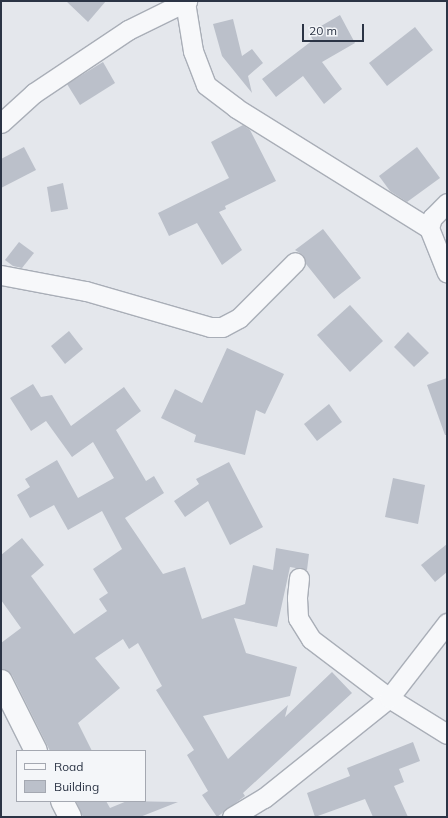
<!DOCTYPE html>
<html>
<head>
<meta charset="utf-8">
<style>
  body { margin:0 }
  #map { position:relative; width:448px; height:818px; overflow:hidden; background:#e4e7ec; font-family:Mulish,sans-serif }
  div>[style] { position:absolute }
  .building>* { inset:0; background:#bbc0ca }
  .roads { filter:drop-shadow(1px 0 #a9aeb7) drop-shadow(-1px 0 #a9aeb7) drop-shadow(0 1px #a9aeb7) drop-shadow(0 -1px #a9aeb7) }
  .minor>* { height:19px; margin:-9.5px; padding:0 9.5px; transform-origin:9.5px; border-radius:9.5px; background:#f7f8fa }
  .tertiary>* { height:22px; margin:-11px; padding:0 11px; transform-origin:11px; border-radius:11px; background:#f7f8fa }
  span { translate:-50% -50%; white-space:nowrap; text-align:center; line-height:1.15; -webkit-text-stroke:3.5px #f4f6f9; paint-order:stroke }
  .frame { position:absolute; inset:0; border:2px solid #2b3445; pointer-events:none }
  .legend { position:absolute; left:16px; top:750px; width:130px; height:52px; box-sizing:border-box; background:#f4f6f9; border:1px solid #a4a8b1; margin:0; padding:5px 7px; list-style:none; font-size:12px; color:#2b3445 }
  .legend li { display:flex; align-items:center; gap:8px; height:20px }
  .legend b { width:20px; border:1px solid #a4a8b1 }
  .scale { position:absolute; left:302px; top:24px; width:62px; height:18px; box-sizing:border-box; border:2px solid #2b3445; border-top:0; padding-left:5px; font-size:12px; line-height:14px; white-space:nowrap; color:#2b3445; -webkit-text-stroke:3px #f4f6f9; paint-order:stroke }
</style>
</head>
<body>
<div id="map">
  <div class="building">
    <div style="clip-path:polygon(66px 1px,106px 1px,88px 22px)"></div>
    <div style="clip-path:polygon(340px 15px,355px 43px,322px 62px,342px 89px,324px 104px,303px 76px,276px 97px,262px 79px,313px 40px,309px 33px)"></div>
    <div style="clip-path:polygon(233px 19px,242px 56px,252px 49px,263px 63px,248px 76px,252px 93px,222px 56px,213px 24px)"></div>
    <div style="clip-path:polygon(415px 27px,433px 50px,387px 86px,369px 63px)"></div>
    <div style="clip-path:polygon(103px 62px,115px 83px,80px 105px,67px 84px)"></div>
    <div style="clip-path:polygon(243px 125px,250px 130px,276px 181px,225px 206px,226px 209px,219px 212px,242px 250px,222px 265px,197px 223px,169px 236px,158px 213px,229px 178px,211px 142px)"></div>
    <div style="clip-path:polygon(24px 147px,36px 170px,1px 188px,1px 159px)"></div>
    <div style="clip-path:polygon(417px 147px,440px 178px,407px 202px,390px 191px,379px 176px)"></div>
    <div style="clip-path:polygon(63px 183px,68px 209px,51px 212px,47px 187px)"></div>
    <div style="clip-path:polygon(323px 229px,361px 278px,334px 299px,306px 264px,303px 255px,295px 250px)"></div>
    <div style="clip-path:polygon(19px 242px,34px 253px,22px 268px,13px 266px,5px 260px)"></div>
    <div style="clip-path:polygon(350px 305px,383px 341px,350px 372px,317px 335px)"></div>
    <div style="clip-path:polygon(69px 331px,83px 349px,65px 364px,51px 346px)"></div>
    <div style="clip-path:polygon(408px 332px,429px 353px,414px 367px,394px 347px)"></div>
    <div style="clip-path:polygon(227px 348px,284px 374px,265px 414px,256px 410px,245px 455px,194px 442px,196px 435px,161px 418px,175px 389px,202px 403px)"></div>
    <div style="clip-path:polygon(447px 378px,447px 435px,445px 435px,427px 385px)"></div>
    <div style="clip-path:polygon(33px 384px,41px 397px,52px 395px,71px 426px,124px 387px,141px 411px,116px 430px,146px 481px,154px 476px,164px 493px,125px 518px,163px 574px,185px 567px,202px 619px,245px 604px,253px 565px,273px 570px,276px 548px,309px 554px,307px 570px,290px 567px,277px 627px,234px 618px,246px 653px,297px 667px,290px 696px,203px 716px,228px 759px,288px 705px,285px 717px,332px 672px,352px 693px,243px 793px,245px 796px,217px 817px,202px 795px,208px 791px,187px 755px,194px 750px,156px 690px,162px 686px,138px 643px,129px 649px,123px 639px,95px 658px,120px 688px,78px 723px,92px 751px,50px 751px,12px 675px,1px 669px,1px 643px,21px 628px,1px 600px,1px 555px,22px 538px,44px 565px,31px 576px,74px 634px,107px 611px,99px 599px,108px 593px,93px 569px,122px 549px,102px 511px,68px 530px,54px 505px,30px 518px,17px 495px,30px 487px,25px 479px,57px 460px,78px 498px,114px 478px,93px 442px,72px 457px,46px 421px,31px 431px,10px 398px)"></div>
    <div style="clip-path:polygon(329px 404px,342px 422px,317px 441px,304px 424px)"></div>
    <div style="clip-path:polygon(229px 462px,263px 527px,230px 545px,208px 501px,185px 517px,174px 501px,199px 484px,196px 479px)"></div>
    <div style="clip-path:polygon(393px 478px,425px 485px,418px 524px,385px 517px)"></div>
    <div style="clip-path:polygon(447px 544px,447px 572px,435px 582px,421px 565px)"></div>
    <div style="clip-path:polygon(413px 742px,420px 761px,399px 769px,404px 782px,394px 786px,408px 817px,373px 817px,365px 799px,315px 817px,307px 793px,350px 776px,347px 768px)"></div>
    <div style="clip-path:polygon(76px 801px,106px 801px,110px 808px,127px 801px,178px 802px,140px 817px,83px 817px)"></div>
  </div>
  <div class="roads">
    <div class="minor">
      <div style="left:185px;top:2px;width:50px;rotate:80.7deg"></div>
      <div style="left:193px;top:51px;width:36px;rotate:69deg"></div>
      <div style="left:206px;top:85px;width:38px;rotate:37deg"></div>
      <div style="left:236px;top:108px;width:227px;rotate:31.9deg"></div>
      <div style="left:1px;top:123px;width:45px;rotate:-42.3deg"></div>
      <div style="left:34px;top:93px;width:113px;rotate:-33.8deg"></div>
      <div style="left:128px;top:30px;width:66px;rotate:-26.2deg"></div>
      <div style="left:447px;top:203px;width:21px;rotate:135deg"></div>
      <div style="left:432px;top:218px;width:10px;rotate:107deg"></div>
      <div style="left:429px;top:228px;width:48px;rotate:68.2deg"></div>
      <div style="left:1px;top:275px;width:86px;rotate:10.7deg"></div>
      <div style="left:86px;top:291px;width:129px;rotate:16.2deg"></div>
      <div style="left:210px;top:327px;width:12px"></div>
      <div style="left:222px;top:327px;width:19px;rotate:-28deg"></div>
      <div style="left:239px;top:318px;width:79px;rotate:-45deg"></div>
      <div style="left:299px;top:578px;width:20px;rotate:96deg"></div>
      <div style="left:297px;top:598px;width:20px;rotate:87deg"></div>
      <div style="left:298px;top:618px;width:25px;rotate:58deg"></div>
      <div style="left:311px;top:639px;width:98px;rotate:37.1deg"></div>
      <div style="left:389px;top:698px;width:68px;rotate:31.8deg"></div>
      <div style="left:232px;top:817px;width:37px;rotate:-31deg"></div>
      <div style="left:264px;top:798px;width:160px;rotate:-38.7deg"></div>
      <div style="left:389px;top:698px;width:95px;rotate:-52.3deg"></div>
    </div>
    <div class="tertiary">
      <div style="left:1px;top:681px;width:78px;rotate:63.4deg"></div>
      <div style="left:62px;top:801px;width:18px;rotate:63deg"></div>
    </div>
  </div>
  <div class="frame"></div>
  <ul class="legend">
  <li><b style="height:5px;background:#f7f8fa"></b>Road</li>
  <li><b style="height:11px;background:#bbc0ca"></b>Building</li>
  </ul>
  <div class="scale">20 m</div>
</div>
</body>
</html>
